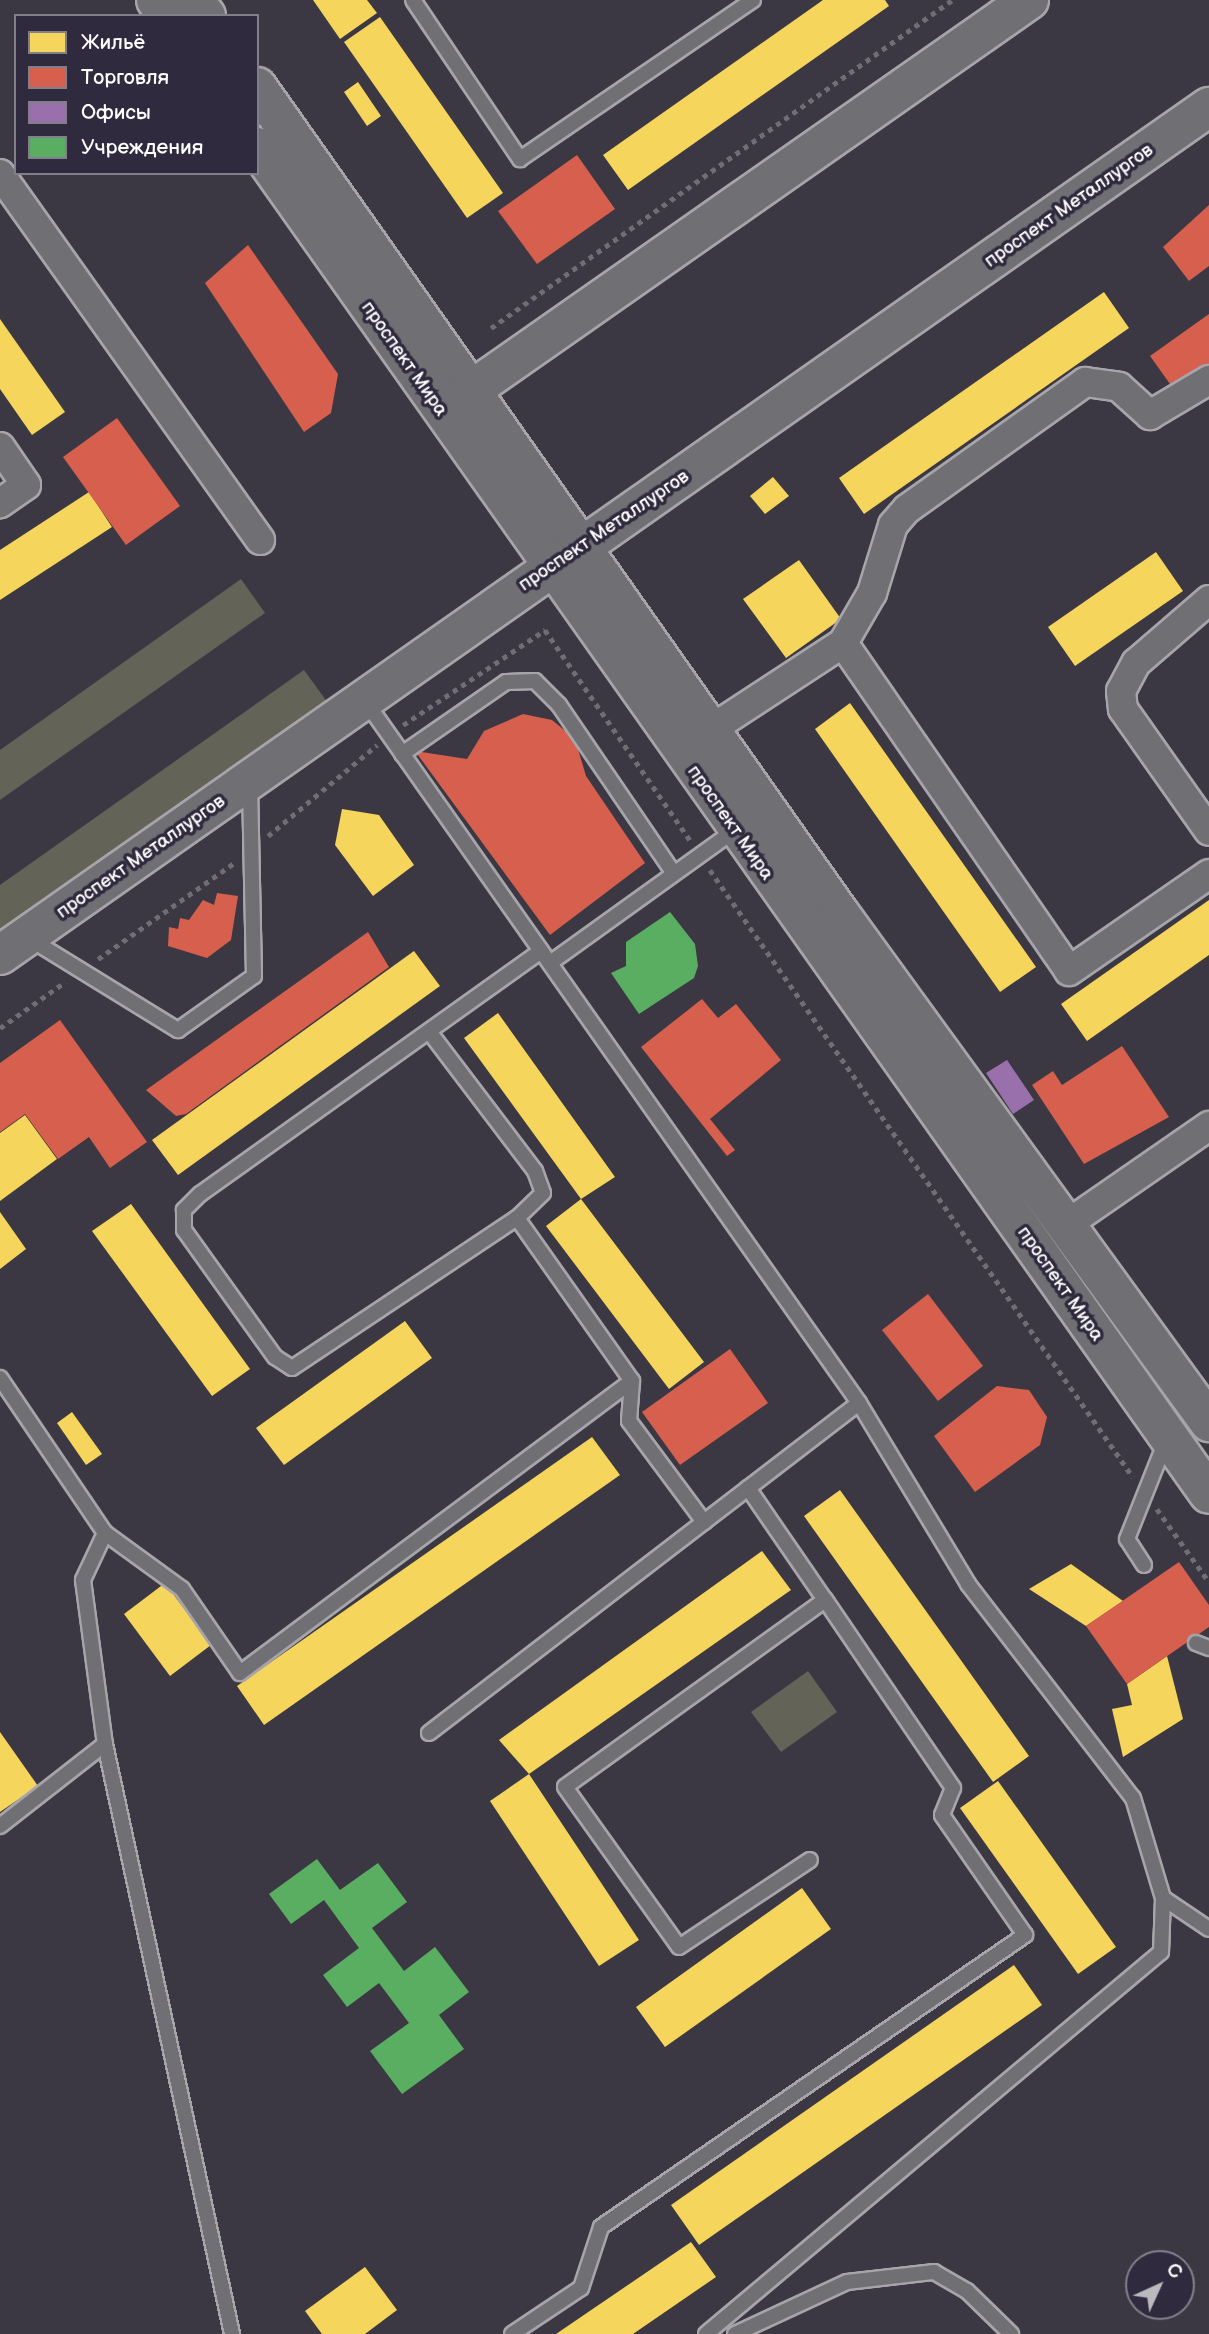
<!DOCTYPE html>
<html>
<head>
<meta charset="utf-8">
<style>
  body { margin:0 }
  #map { position:relative; width:1209px; height:2334px; overflow:hidden; background:#3b3843; font-family:"Balsamiq Sans",sans-serif }
  div>[style] { position:absolute }
  .green>* { inset:0; background:#636358 }
  .homes>* { inset:0; background:#f6d55c }
  .shops>* { inset:0; background:#d6604d }
  .offices>* { inset:0; background:#9970ab }
  .public>* { inset:0; background:#5aae61 }
  .path>* { height:4.5px; margin-top:-2.25px; transform-origin:0; background:repeating-linear-gradient(90deg,#706e74 0 5px,transparent 0 10px) }
  .roads { filter:drop-shadow(2px 0 #a7a5aa) drop-shadow(-2px 0 #a7a5aa) drop-shadow(0 2px #a7a5aa) drop-shadow(0 -2px #a7a5aa) }
  .lane>* { height:14px; margin:-7px; padding:0 7px; transform-origin:7px; border-radius:7px; background:#706f74 }
  .street>* { height:28px; margin:-14px; padding:0 14px; transform-origin:14px; border-radius:14px; background:#706f74 }
  .secondary>* { height:38px; margin:-19px; padding:0 19px; transform-origin:19px; border-radius:19px; background:#706f74 }
  span { translate:-50% -50%; white-space:nowrap; text-align:center; line-height:1.15; -webkit-text-stroke:7px #2f2a3d; paint-order:stroke }
  .street-label { font-size:19px; color:#fff }
  .legend { position:absolute; left:14px; top:14px; width:245px; height:161px; box-sizing:border-box; background:#2f2a3d; border:2px solid #827f8b; margin:0; padding:9px 12px; list-style:none; font-size:21px; color:#fff }
  .legend li { display:flex; align-items:center; gap:14px; height:35px }
  .legend b { width:35px; border:2px solid #827f8b }
  .north { position:absolute; left:1125px; top:2250px; width:70px; height:70px; box-sizing:border-box; background:#2f2a3d; border:2px solid #827f8b; border-radius:50%; rotate:45deg; font-size:19px; font-weight:700; line-height:28px; text-align:center; color:#fff }
  .north::after { content:''; display:block; margin:auto; width:24px; height:32px; background:#bab9bd; clip-path:polygon(50% 0,100% 100%,50% 72%,0 100%) }
</style>
</head>
<body>
<div id="map">
  <div class="green">
    <div style="clip-path:polygon(241px 579px,265px 613px,0 800px,0 750px)"></div>
    <div style="clip-path:polygon(304px 670px,328px 703px,0 935px,0 885px)"></div>
    <div style="clip-path:polygon(808px 1671px,837px 1712px,781px 1752px,751px 1712px)"></div>
  </div>
  <div class="homes">
    <div style="clip-path:polygon(313px 0,367px 0,377px 13px,340px 39px)"></div>
    <div style="clip-path:polygon(823px 0,885px 0,889px 6px,628px 190px,603px 155px)"></div>
    <div style="clip-path:polygon(380px 17px,503px 193px,467px 218px,344px 42px)"></div>
    <div style="clip-path:polygon(358px 82px,381px 116px,367px 126px,344px 92px)"></div>
    <div style="clip-path:polygon(1104px 292px,1129px 328px,864px 514px,839px 478px)"></div>
    <div style="clip-path:polygon(0 319px,65px 412px,32px 435px,0 389px)"></div>
    <div style="clip-path:polygon(773px 477px,789px 496px,765px 514px,750px 496px)"></div>
    <div style="clip-path:polygon(89px 492px,112px 527px,0 600px,0 550px)"></div>
    <div style="clip-path:polygon(1156px 552px,1183px 591px,1075px 666px,1048px 627px)"></div>
    <div style="clip-path:polygon(799px 560px,841px 619px,786px 658px,743px 599px)"></div>
    <div style="clip-path:polygon(850px 703px,1036px 967px,1000px 992px,815px 729px)"></div>
    <div style="clip-path:polygon(342px 809px,379px 815px,414px 865px,373px 896px,335px 845px)"></div>
    <div style="clip-path:polygon(1209px 900px,1209px 955px,1087px 1041px,1061px 1004px)"></div>
    <div style="clip-path:polygon(414px 951px,440px 986px,178px 1175px,152px 1140px)"></div>
    <div style="clip-path:polygon(498px 1013px,615px 1177px,581px 1199px,704px 1362px,669px 1389px,546px 1226px,581px 1199px,464px 1038px)"></div>
    <div style="clip-path:polygon(25px 1115px,57px 1159px,0 1201px,0 1133px)"></div>
    <div style="clip-path:polygon(131px 1204px,250px 1369px,212px 1396px,92px 1231px)"></div>
    <div style="clip-path:polygon(0 1212px,26px 1249px,0 1269px)"></div>
    <div style="clip-path:polygon(405px 1321px,432px 1358px,284px 1465px,256px 1428px)"></div>
    <div style="clip-path:polygon(72px 1412px,102px 1454px,86px 1465px,57px 1423px)"></div>
    <div style="clip-path:polygon(592px 1437px,620px 1475px,264px 1725px,237px 1686px)"></div>
    <div style="clip-path:polygon(840px 1490px,1029px 1756px,993px 1782px,804px 1516px)"></div>
    <div style="clip-path:polygon(762px 1551px,791px 1590px,529px 1774px,499px 1740px)"></div>
    <div style="clip-path:polygon(1071px 1564px,1123px 1601px,1086px 1626px,1029px 1589px)"></div>
    <div style="clip-path:polygon(165px 1583px,211px 1645px,170px 1676px,124px 1614px)"></div>
    <div style="clip-path:polygon(1167px 1656px,1183px 1719px,1123px 1757px,1112px 1709px,1132px 1705px,1127px 1684px)"></div>
    <div style="clip-path:polygon(0 1732px,38px 1786px,0 1812px)"></div>
    <div style="clip-path:polygon(529px 1774px,639px 1940px,599px 1966px,490px 1801px)"></div>
    <div style="clip-path:polygon(998px 1781px,1116px 1947px,1078px 1974px,960px 1808px)"></div>
    <div style="clip-path:polygon(802px 1888px,831px 1929px,665px 2047px,636px 2007px)"></div>
    <div style="clip-path:polygon(1014px 1965px,1042px 2005px,699px 2245px,671px 2205px)"></div>
    <div style="clip-path:polygon(691px 2242px,716px 2277px,633px 2334px,556px 2334px)"></div>
    <div style="clip-path:polygon(365px 2267px,397px 2310px,365px 2334px,322px 2334px,305px 2311px)"></div>
  </div>
  <div class="shops">
    <div style="clip-path:polygon(577px 155px,615px 209px,537px 264px,498px 211px)"></div>
    <div style="clip-path:polygon(1209px 205px,1209px 266px,1189px 281px,1163px 247px)"></div>
    <div style="clip-path:polygon(248px 245px,338px 374px,331px 413px,304px 432px,205px 283px)"></div>
    <div style="clip-path:polygon(1209px 314px,1209px 367px,1175px 391px,1150px 356px)"></div>
    <div style="clip-path:polygon(117px 418px,180px 506px,126px 545px,63px 457px)"></div>
    <div style="clip-path:polygon(523px 714px,552px 720px,575px 739px,586px 776px,645px 863px,550px 935px,415px 751px,467px 759px,484px 731px)"></div>
    <div style="clip-path:polygon(217px 893px,238px 896px,231px 940px,207px 958px,168px 946px,169px 927px,178px 929px,180px 918px,189px 920px,203px 900px,214px 905px)"></div>
    <div style="clip-path:polygon(368px 932px,389px 967px,186px 1114px,176px 1116px,146px 1090px)"></div>
    <div style="clip-path:polygon(702px 999px,718px 1018px,736px 1004px,781px 1060px,710px 1119px,735px 1150px,727px 1156px,641px 1047px)"></div>
    <div style="clip-path:polygon(60px 1020px,147px 1142px,110px 1168px,89px 1137px,58px 1159px,25px 1114px,0 1132px,0 1063px)"></div>
    <div style="clip-path:polygon(1122px 1046px,1169px 1117px,1084px 1164px,1032px 1085px,1053px 1071px,1062px 1085px)"></div>
    <div style="clip-path:polygon(928px 1294px,983px 1366px,938px 1401px,882px 1330px)"></div>
    <div style="clip-path:polygon(730px 1349px,768px 1403px,680px 1465px,642px 1412px)"></div>
    <div style="clip-path:polygon(997px 1386px,1029px 1390px,1047px 1417px,1040px 1445px,975px 1492px,934px 1436px)"></div>
    <div style="clip-path:polygon(1179px 1562px,1209px 1605px,1209px 1627px,1127px 1684px,1086px 1626px)"></div>
  </div>
  <div class="offices">
    <div style="clip-path:polygon(1007px 1060px,1034px 1100px,1013px 1114px,986px 1073px)"></div>
  </div>
  <div class="public">
    <div style="clip-path:polygon(670px 912px,695px 944px,698px 966px,694px 978px,639px 1014px,611px 973px,626px 966px,626px 942px)"></div>
    <div style="clip-path:polygon(317px 1859px,340px 1890px,378px 1863px,407px 1902px,372px 1928px,404px 1971px,435px 1947px,469px 1992px,439px 2015px,464px 2049px,402px 2094px,370px 2051px,409px 2023px,379px 1983px,347px 2007px,323px 1975px,359px 1948px,324px 1900px,291px 1924px,269px 1894px)"></div>
  </div>
  <div class="path">
    <div style="left:491px;top:328px;width:566px;rotate:-35.43deg"></div>
    <div style="left:403px;top:725px;width:171px;rotate:-33.8deg"></div>
    <div style="left:545px;top:630px;width:257px;rotate:55.4deg"></div>
    <div style="left:268px;top:836px;width:142px;rotate:-39.9deg"></div>
    <div style="left:710px;top:870px;width:740px;rotate:55.13deg"></div>
    <div style="left:98px;top:959px;width:166px;rotate:-35.2deg"></div>
    <div style="left:0;top:1028px;width:80px;rotate:-35.3deg"></div>
    <div style="left:1157px;top:1509px;width:90px;rotate:54.5deg"></div>
  </div>
  <div class="roads">
    <div class="lane">
      <div style="left:413px;top:0;width:192px;rotate:56.1deg"></div>
      <div style="left:520px;top:159px;width:282px;rotate:-34.3deg"></div>
      <div style="left:366px;top:702px;width:857px;rotate:54.88deg"></div>
      <div style="left:859px;top:1403px;width:211px;rotate:58.9deg"></div>
      <div style="left:968px;top:1584px;width:270px;rotate:52.4deg"></div>
      <div style="left:1133px;top:1798px;width:104px;rotate:73.3deg"></div>
      <div style="left:1163px;top:1898px;width:54px;rotate:92.1deg"></div>
      <div style="left:1161px;top:1952px;width:594px;rotate:139.98deg"></div>
      <div style="left:402px;top:754px;width:126px;rotate:-34.7deg"></div>
      <div style="left:506px;top:682px;width:29px;rotate:-2deg"></div>
      <div style="left:535px;top:681px;width:34px;rotate:45deg"></div>
      <div style="left:559px;top:705px;width:202px;rotate:55.7deg"></div>
      <div style="left:30px;top:939px;width:174px;rotate:31.6deg"></div>
      <div style="left:178px;top:1030px;width:93px;rotate:-35.4deg"></div>
      <div style="left:254px;top:976px;width:192px;rotate:-91.2deg"></div>
      <div style="left:541px;top:951px;width:419px;rotate:144.5deg"></div>
      <div style="left:200px;top:1194px;width:23px;rotate:135deg"></div>
      <div style="left:184px;top:1210px;width:20px;rotate:90deg"></div>
      <div style="left:184px;top:1230px;width:156px;rotate:54.4deg"></div>
      <div style="left:275px;top:1357px;width:20px;rotate:33deg"></div>
      <div style="left:292px;top:1368px;width:270px;rotate:-33.7deg"></div>
      <div style="left:517px;top:1218px;width:199px;rotate:54.8deg"></div>
      <div style="left:632px;top:1381px;width:40px;rotate:94.3deg"></div>
      <div style="left:629px;top:1421px;width:126px;rotate:53.4deg"></div>
      <div style="left:550px;top:963px;width:228px;rotate:-35.7deg"></div>
      <div style="left:431px;top:1034px;width:172px;rotate:52.8deg"></div>
      <div style="left:535px;top:1171px;width:23px;rotate:70deg"></div>
      <div style="left:543px;top:1193px;width:36px;rotate:136deg"></div>
      <div style="left:0;top:1378px;width:187px;rotate:55.9deg"></div>
      <div style="left:105px;top:1533px;width:95px;rotate:36deg"></div>
      <div style="left:182px;top:1589px;width:102px;rotate:55.4deg"></div>
      <div style="left:240px;top:1673px;width:489px;rotate:-36.7deg"></div>
      <div style="left:748px;top:1488px;width:136px;rotate:55.5deg"></div>
      <div style="left:825px;top:1600px;width:320px;rotate:144.3deg"></div>
      <div style="left:565px;top:1787px;width:196px;rotate:54.5deg"></div>
      <div style="left:679px;top:1947px;width:157px;rotate:-33.6deg"></div>
      <div style="left:105px;top:1533px;width:52px;rotate:115.1deg"></div>
      <div style="left:83px;top:1580px;width:165px;rotate:82.4deg"></div>
      <div style="left:105px;top:1744px;width:604px;rotate:77.85deg"></div>
      <div style="left:1144px;top:1565px;width:31px;rotate:-123deg"></div>
      <div style="left:1127px;top:1539px;width:105px;rotate:-68.3deg"></div>
      <div style="left:1196px;top:1643px;width:14px;rotate:21deg"></div>
      <div style="left:429px;top:1733px;width:542px;rotate:-37.5deg"></div>
      <div style="left:0;top:1826px;width:133px;rotate:-38deg"></div>
      <div style="left:1163px;top:1898px;width:55px;rotate:34deg"></div>
      <div style="left:512px;top:2334px;width:83px;rotate:-33.7deg"></div>
      <div style="left:581px;top:2288px;width:64px;rotate:-71.8deg"></div>
      <div style="left:601px;top:2227px;width:515px;rotate:-34.55deg"></div>
      <div style="left:1025px;top:1935px;width:146px;rotate:-124.7deg"></div>
      <div style="left:942px;top:1815px;width:29px;rotate:-68deg"></div>
      <div style="left:953px;top:1788px;width:227px;rotate:-124.2deg"></div>
      <div style="left:735px;top:2334px;width:123px;rotate:-24.9deg"></div>
      <div style="left:847px;top:2282px;width:88px;rotate:-6.6deg"></div>
      <div style="left:934px;top:2272px;width:38px;rotate:30deg"></div>
      <div style="left:967px;top:2291px;width:62px;rotate:44.3deg"></div>
    </div>
    <div class="street">
      <div style="left:0;top:174px;width:449px;rotate:54.6deg"></div>
      <div style="left:0;top:447px;width:46px;rotate:55.6deg"></div>
      <div style="left:26px;top:485px;width:32px;rotate:145deg"></div>
      <div style="left:1209px;top:600px;width:96px;rotate:139.2deg"></div>
      <div style="left:1136px;top:663px;width:32px;rotate:118deg"></div>
      <div style="left:1121px;top:691px;width:18px;rotate:84deg"></div>
      <div style="left:1123px;top:709px;width:149px;rotate:54.8deg"></div>
      <div style="left:843px;top:643px;width:58px;rotate:-59.9deg"></div>
      <div style="left:872px;top:593px;width:71px;rotate:-72.8deg"></div>
      <div style="left:893px;top:525px;width:21px;rotate:-49deg"></div>
      <div style="left:907px;top:509px;width:219px;rotate:-35.5deg"></div>
      <div style="left:1085px;top:382px;width:34px;rotate:8deg"></div>
      <div style="left:1119px;top:387px;width:42px;rotate:42.1deg"></div>
      <div style="left:1150px;top:415px;width:69px;rotate:-30.7deg"></div>
      <div style="left:713px;top:728px;width:155px;rotate:-33.2deg"></div>
      <div style="left:843px;top:643px;width:398px;rotate:55.4deg"></div>
      <div style="left:1069px;top:971px;width:170px;rotate:-34.7deg"></div>
      <div style="left:1066px;top:1225px;width:174px;rotate:-34.7deg"></div>
    </div>
    <div class="secondary">
      <div style="left:156px;top:0;width:19px;rotate:55deg"></div>
      <div style="left:194px;top:0;width:20px;rotate:53deg"></div>
      <div style="left:257px;top:87px;width:1012px;rotate:54.82deg"></div>
      <div style="left:840px;top:914px;width:628px;rotate:54.01deg"></div>
      <div style="left:257px;top:147px;width:1649px;rotate:54.75deg"></div>
      <div style="left:453px;top:403px;width:703px;rotate:-34.98deg"></div>
      <div style="left:0;top:955px;width:1477px;rotate:-35.05deg"></div>
    </div>
  </div>
  <div class="street-label">
    <span style="left:1069px;top:206px;rotate:-35deg">проспект Металлургов</span>
    <span style="left:404px;top:359px;rotate:55deg">проспект Мира</span>
    <span style="left:604px;top:531px;rotate:-34deg">проспект Металлургов</span>
    <span style="left:730px;top:823px;rotate:55deg">проспект Мира</span>
    <span style="left:141px;top:857px;rotate:-35deg">проспект Металлургов</span>
    <span style="left:1060px;top:1284px;rotate:55deg">проспект Мира</span>
  </div>
  <ul class="legend">
  <li><b style="height:19px;background:#f6d55c"></b>Жильё</li>
  <li><b style="height:19px;background:#d6604d"></b>Торговля</li>
  <li><b style="height:19px;background:#9970ab"></b>Офисы</li>
  <li><b style="height:19px;background:#5aae61"></b>Учреждения</li>
  </ul>
  <div class="north">С</div>
</div>
</body>
</html>
